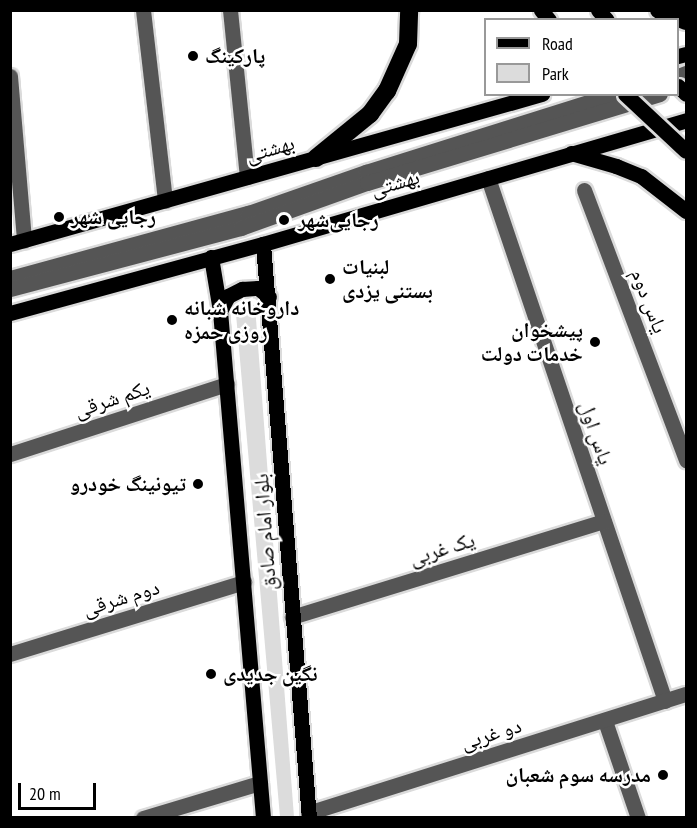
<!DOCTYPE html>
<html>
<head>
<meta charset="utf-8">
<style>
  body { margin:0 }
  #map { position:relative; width:697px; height:828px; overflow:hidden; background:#fff; font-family:"PT Sans Narrow","Noto Naskh Arabic",sans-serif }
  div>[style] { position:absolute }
  .green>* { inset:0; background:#dcdcdc }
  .roads { filter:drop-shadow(2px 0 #dbdbdb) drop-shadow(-2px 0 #dbdbdb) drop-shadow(0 2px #dbdbdb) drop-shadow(0 -2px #dbdbdb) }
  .minor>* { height:15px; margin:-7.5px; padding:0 7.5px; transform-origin:7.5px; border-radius:7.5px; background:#555 }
  .major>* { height:15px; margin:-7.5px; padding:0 7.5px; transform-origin:7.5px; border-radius:7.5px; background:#000 }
  .highway>* { height:18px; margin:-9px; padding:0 9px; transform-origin:9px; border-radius:9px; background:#000 }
  .bridges { filter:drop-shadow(2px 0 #dbdbdb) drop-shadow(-2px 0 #dbdbdb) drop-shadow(0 2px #dbdbdb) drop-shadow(0 -2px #dbdbdb) }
  .major-bridge>* { height:15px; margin:-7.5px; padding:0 7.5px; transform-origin:7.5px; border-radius:7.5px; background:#000 }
  .dots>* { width:16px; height:16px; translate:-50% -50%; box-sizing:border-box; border:3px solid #fff; border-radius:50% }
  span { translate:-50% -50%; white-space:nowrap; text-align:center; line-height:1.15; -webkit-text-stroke:5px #fff; paint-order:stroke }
  .poi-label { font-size:21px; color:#000; font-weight:700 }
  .left { translate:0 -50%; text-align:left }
  .right { translate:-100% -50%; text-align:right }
  .street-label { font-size:21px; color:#000 }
  .frame { position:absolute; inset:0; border:12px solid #000; pointer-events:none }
  .legend { position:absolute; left:484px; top:18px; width:195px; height:78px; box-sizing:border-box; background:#fff; border:2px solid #999; margin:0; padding:8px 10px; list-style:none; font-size:18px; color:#000 }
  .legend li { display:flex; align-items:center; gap:12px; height:30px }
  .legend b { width:30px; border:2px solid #999 }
  .scale { position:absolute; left:18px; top:783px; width:78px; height:27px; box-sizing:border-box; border:3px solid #000; border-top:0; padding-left:8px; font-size:18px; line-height:21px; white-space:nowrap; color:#000; -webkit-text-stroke:4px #fff; paint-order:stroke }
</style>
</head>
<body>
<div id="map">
  <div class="green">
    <div style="clip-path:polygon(248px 301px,255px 306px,294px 817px,280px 817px,236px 314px)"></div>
  </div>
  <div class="roads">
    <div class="minor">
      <div style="left:143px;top:10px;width:192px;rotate:83.4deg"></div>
      <div style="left:230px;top:10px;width:168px;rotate:84.2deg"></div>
      <div style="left:10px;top:76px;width:165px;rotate:85.1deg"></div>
      <div style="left:678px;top:76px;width:9px;rotate:-21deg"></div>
      <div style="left:488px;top:178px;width:552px;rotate:71.3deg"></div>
      <div style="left:584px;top:190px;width:289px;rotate:69.3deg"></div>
      <div style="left:10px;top:278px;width:247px;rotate:-15.3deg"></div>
      <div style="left:248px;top:213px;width:125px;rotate:-19.2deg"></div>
      <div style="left:366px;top:172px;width:259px;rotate:-17.5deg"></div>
      <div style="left:10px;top:289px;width:239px;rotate:-14.8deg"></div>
      <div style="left:241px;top:228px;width:134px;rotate:-19.7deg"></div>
      <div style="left:367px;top:183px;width:306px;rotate:-16.9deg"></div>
      <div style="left:10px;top:454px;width:228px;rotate:-17.9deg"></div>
      <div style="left:292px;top:617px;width:326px;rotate:-17.1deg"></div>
      <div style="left:10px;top:654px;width:245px;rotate:-17.1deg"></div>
      <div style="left:605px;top:721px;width:102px;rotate:71.2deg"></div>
      <div style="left:308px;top:813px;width:396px;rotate:-17.5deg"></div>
      <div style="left:143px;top:818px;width:122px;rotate:-16.7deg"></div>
    </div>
    <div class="major">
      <div style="left:541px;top:10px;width:13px;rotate:51deg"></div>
      <div style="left:598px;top:10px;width:13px;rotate:48deg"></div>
      <div style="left:678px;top:56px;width:8px;rotate:-14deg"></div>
      <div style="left:571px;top:153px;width:47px;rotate:16.1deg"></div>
      <div style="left:616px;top:166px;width:27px;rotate:22deg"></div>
      <div style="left:641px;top:176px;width:57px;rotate:37.9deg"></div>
      <div style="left:10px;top:244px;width:553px;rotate:-15.75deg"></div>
      <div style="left:263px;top:244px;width:576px;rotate:85.42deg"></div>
      <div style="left:211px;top:257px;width:55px;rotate:80.5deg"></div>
      <div style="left:220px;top:311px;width:509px;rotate:85.15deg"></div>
      <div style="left:220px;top:311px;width:17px;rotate:-62deg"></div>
      <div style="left:228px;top:296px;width:16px;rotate:-27deg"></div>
      <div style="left:242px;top:289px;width:16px;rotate:-4deg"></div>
      <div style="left:258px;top:288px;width:14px;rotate:39deg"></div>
      <div style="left:10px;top:313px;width:262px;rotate:-15.3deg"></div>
      <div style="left:263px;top:244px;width:441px;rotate:-16.3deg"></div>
    </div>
    <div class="highway">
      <div style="left:659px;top:10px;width:29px;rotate:22deg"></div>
      <div style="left:316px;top:158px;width:70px;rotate:-39.2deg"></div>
      <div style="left:370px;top:114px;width:29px;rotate:-54deg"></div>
      <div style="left:387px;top:91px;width:51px;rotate:-65.9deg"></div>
      <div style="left:408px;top:44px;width:34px;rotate:-88deg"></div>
    </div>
  </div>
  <div class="bridges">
    <div class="major-bridge">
      <div style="left:678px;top:86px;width:11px;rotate:45deg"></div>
      <div style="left:625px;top:94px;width:83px;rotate:43.1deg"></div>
    </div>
  </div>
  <div class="dots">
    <div style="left:193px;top:56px;background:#000"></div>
    <div style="left:59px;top:217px;background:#000"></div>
    <div style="left:284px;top:220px;background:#000"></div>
    <div style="left:330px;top:279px;background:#000"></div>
    <div style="left:172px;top:320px;background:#000"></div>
    <div style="left:595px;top:342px;background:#000"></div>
    <div style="left:198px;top:484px;background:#000"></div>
    <div style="left:211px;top:674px;background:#000"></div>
    <div style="left:663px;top:775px;background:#000"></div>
  </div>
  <div class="poi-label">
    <span class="left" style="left:205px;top:56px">پارکینگ</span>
    <span class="left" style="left:71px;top:217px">رجایی شهر</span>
    <span class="left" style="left:298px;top:220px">رجایی‌شهر</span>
    <span class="left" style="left:342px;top:279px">لبنیات<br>بستنی یزدی</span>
    <span class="left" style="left:184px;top:320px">داروخانه شبانه<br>روزی حمزه</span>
    <span class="right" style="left:583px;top:342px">پیشخوان<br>خدمات دولت</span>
    <span class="right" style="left:186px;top:484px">تیونینگ خودرو</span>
    <span class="left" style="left:223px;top:674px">نگین جدیدی</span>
    <span class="right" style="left:651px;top:775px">مدرسه سوم شعبان</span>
  </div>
  <div class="street-label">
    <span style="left:270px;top:149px;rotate:-16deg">بهشتی</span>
    <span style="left:395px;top:183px;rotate:-16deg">بهشتى</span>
    <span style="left:649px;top:301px;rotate:69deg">یاس دوم</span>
    <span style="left:112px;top:399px;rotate:-18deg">یکم شرقی</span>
    <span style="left:596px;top:433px;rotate:71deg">یاس اول</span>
    <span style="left:265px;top:532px;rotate:-94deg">بلوار امام صادق</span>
    <span style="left:442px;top:549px;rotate:-17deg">یک غربی</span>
    <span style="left:121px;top:598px;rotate:-17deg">دوم شرقی</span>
    <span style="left:491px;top:734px;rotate:-17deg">دو غربی</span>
  </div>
  <div class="frame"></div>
  <ul class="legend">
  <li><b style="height:8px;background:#000"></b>Road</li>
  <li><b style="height:16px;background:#dcdcdc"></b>Park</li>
  </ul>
  <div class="scale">20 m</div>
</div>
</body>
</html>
